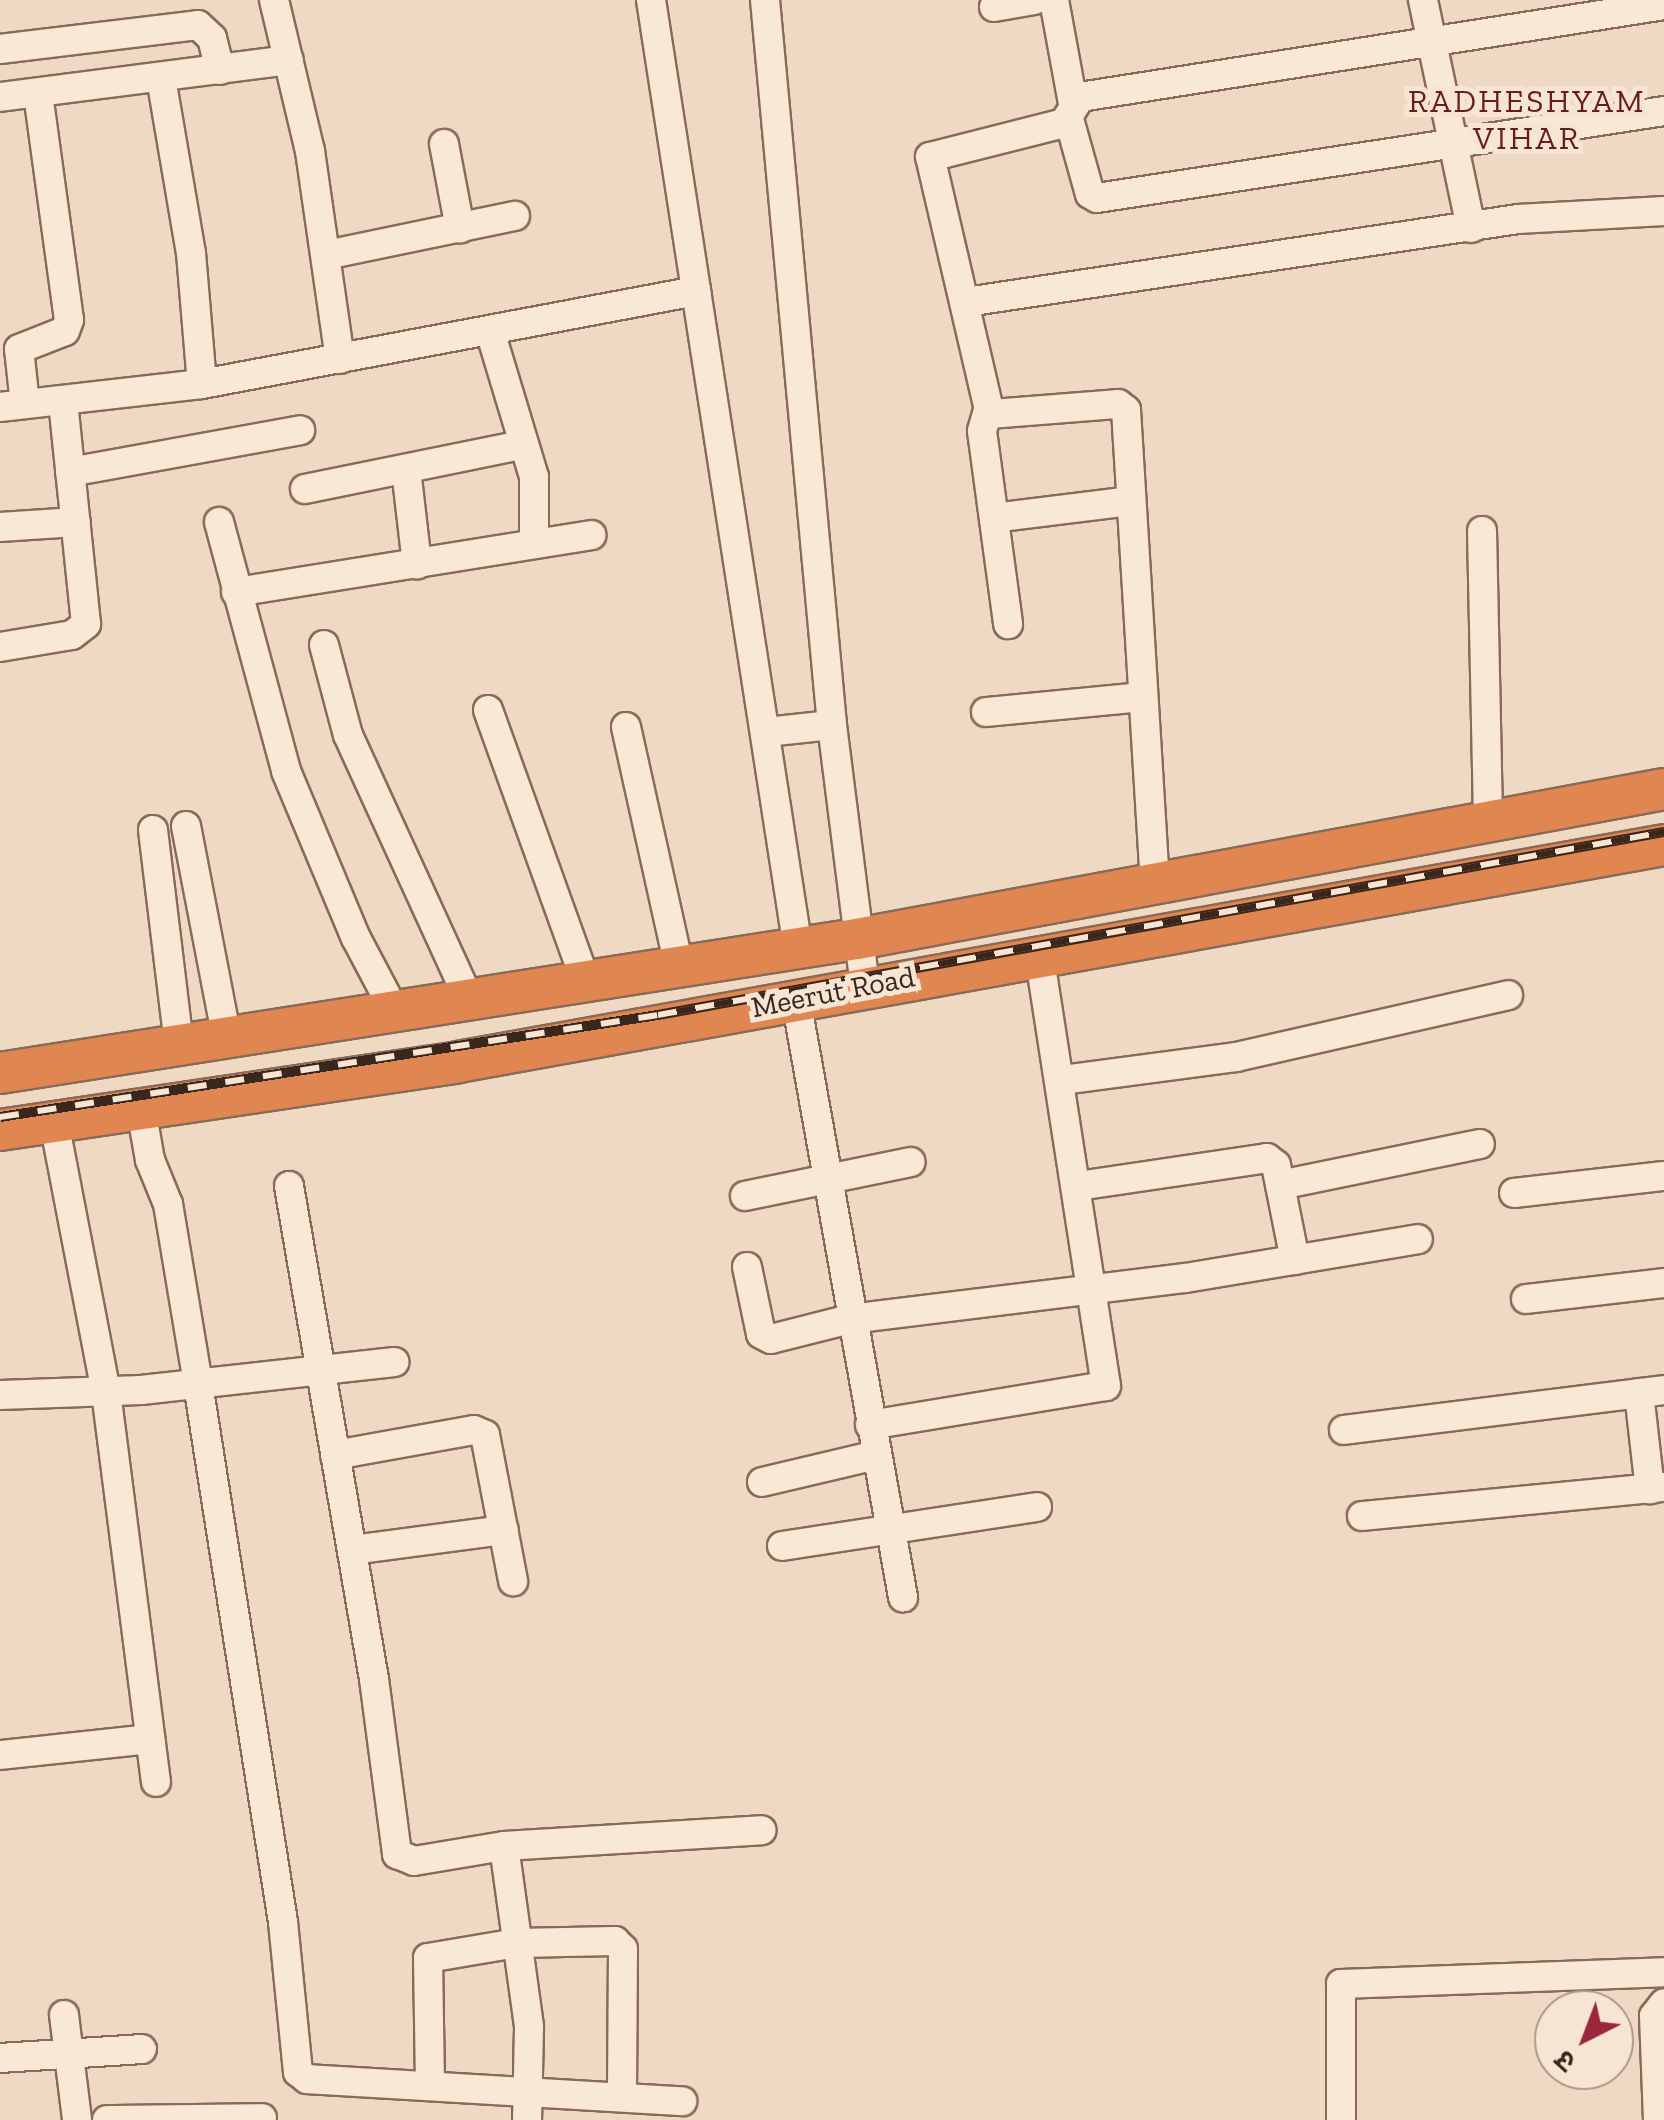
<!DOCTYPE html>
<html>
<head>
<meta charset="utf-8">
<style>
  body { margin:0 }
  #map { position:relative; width:1664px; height:2120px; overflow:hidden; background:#efd9c2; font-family:"Zilla Slab","Noto Sans Devanagari",serif }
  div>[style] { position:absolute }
  .roads { filter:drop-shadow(2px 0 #896a59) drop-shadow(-2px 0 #896a59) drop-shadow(0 2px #896a59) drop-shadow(0 -2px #896a59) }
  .minor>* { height:28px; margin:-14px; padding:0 14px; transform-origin:14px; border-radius:14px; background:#f9e8d6 }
  .highway>* { height:40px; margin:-20px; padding:0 20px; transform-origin:20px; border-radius:20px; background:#e08751 }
  .rail>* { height:10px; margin-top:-5px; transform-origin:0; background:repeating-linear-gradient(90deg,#f6e5d2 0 19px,#39261d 0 38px); box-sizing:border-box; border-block:2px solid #39261d }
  span { translate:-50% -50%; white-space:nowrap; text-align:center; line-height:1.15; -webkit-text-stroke:10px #f6e5d2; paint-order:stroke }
  .street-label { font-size:30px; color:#39261d }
  .neighbourhood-label { font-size:32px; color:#661e1c; letter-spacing:2.5px }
  .north { position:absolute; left:1534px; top:1990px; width:100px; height:100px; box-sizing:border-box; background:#f6e5d2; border:2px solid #aa998a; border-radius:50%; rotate:222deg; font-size:28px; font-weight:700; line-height:40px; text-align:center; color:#39261d }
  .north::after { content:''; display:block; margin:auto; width:35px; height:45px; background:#9a273d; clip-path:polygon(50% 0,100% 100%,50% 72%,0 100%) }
</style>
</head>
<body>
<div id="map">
  <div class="roads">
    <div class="minor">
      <div style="left:274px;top:0;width:155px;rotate:76.6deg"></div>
      <div style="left:310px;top:151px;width:210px;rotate:81.8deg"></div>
      <div style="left:651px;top:0;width:959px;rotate:81.19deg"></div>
      <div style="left:765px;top:0;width:728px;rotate:84.72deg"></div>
      <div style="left:832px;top:725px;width:262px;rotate:82.8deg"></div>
      <div style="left:1054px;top:0;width:106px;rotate:79.6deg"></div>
      <div style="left:1423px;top:0;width:233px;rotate:78.1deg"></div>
      <div style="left:994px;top:7px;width:41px;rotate:-9.9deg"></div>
      <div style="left:0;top:49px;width:199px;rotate:-6.9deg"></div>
      <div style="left:198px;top:25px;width:19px;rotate:43deg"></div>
      <div style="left:212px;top:38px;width:33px;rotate:76deg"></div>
      <div style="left:161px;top:78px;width:178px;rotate:80.3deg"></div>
      <div style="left:191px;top:253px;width:131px;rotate:85.2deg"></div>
      <div style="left:0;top:97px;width:291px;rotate:-7.3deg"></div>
      <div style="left:1069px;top:119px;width:78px;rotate:74.4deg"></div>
      <div style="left:1090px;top:194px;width:8px;rotate:30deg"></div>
      <div style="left:1097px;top:198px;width:574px;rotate:-8.72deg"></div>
      <div style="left:444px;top:144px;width:86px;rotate:79.3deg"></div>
      <div style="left:326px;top:255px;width:193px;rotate:-11.7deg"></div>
      <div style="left:966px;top:302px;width:558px;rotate:-8.55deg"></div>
      <div style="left:1518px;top:219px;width:146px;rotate:-3.1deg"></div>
      <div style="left:490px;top:331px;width:152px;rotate:73.2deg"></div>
      <div style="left:534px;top:477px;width:67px;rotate:90deg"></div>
      <div style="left:25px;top:404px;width:55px;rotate:-96.2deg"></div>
      <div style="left:19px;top:349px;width:49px;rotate:-21.4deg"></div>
      <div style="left:65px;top:331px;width:12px;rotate:-70deg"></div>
      <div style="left:69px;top:320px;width:229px;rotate:-97.8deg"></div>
      <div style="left:0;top:407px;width:203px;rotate:-6.5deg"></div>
      <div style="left:202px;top:384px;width:503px;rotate:-10.66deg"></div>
      <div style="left:988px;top:410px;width:22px;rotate:106deg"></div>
      <div style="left:982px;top:431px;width:195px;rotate:82.3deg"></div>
      <div style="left:406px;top:469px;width:96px;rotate:83.4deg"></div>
      <div style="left:70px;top:472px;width:234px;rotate:-10.3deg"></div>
      <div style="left:305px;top:489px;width:221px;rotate:-11.5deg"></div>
      <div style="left:994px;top:518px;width:137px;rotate:-7.1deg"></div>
      <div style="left:219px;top:522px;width:258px;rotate:74.9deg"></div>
      <div style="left:286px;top:771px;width:181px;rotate:67.3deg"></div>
      <div style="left:356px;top:938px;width:84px;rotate:62.2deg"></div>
      <div style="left:0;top:527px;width:76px;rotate:-3.8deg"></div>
      <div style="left:1482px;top:531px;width:291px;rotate:88.8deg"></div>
      <div style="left:236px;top:592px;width:360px;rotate:-9.1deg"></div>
      <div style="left:324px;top:645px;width:93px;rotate:75.1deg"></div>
      <div style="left:348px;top:735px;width:294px;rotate:65.4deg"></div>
      <div style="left:0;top:647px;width:73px;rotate:-9.5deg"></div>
      <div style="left:72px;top:635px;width:18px;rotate:-38deg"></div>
      <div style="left:86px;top:624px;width:225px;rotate:-95.9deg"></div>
      <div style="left:488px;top:710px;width:289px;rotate:70.2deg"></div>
      <div style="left:986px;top:712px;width:156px;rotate:-5.5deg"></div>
      <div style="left:626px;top:727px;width:246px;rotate:77.5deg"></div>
      <div style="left:766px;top:732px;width:66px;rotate:-6.1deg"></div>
      <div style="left:186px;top:826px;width:216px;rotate:79.1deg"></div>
      <div style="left:153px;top:830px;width:217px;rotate:83.1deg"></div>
      <div style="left:1155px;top:884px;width:475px;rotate:-93.5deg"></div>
      <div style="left:1126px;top:410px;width:10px;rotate:-143deg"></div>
      <div style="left:1118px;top:404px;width:128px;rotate:175.5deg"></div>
      <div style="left:990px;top:414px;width:264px;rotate:-103.1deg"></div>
      <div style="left:930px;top:157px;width:138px;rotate:-14.2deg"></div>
      <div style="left:1064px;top:123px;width:31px;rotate:-58deg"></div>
      <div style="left:1080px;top:97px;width:591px;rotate:-8.95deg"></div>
      <div style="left:796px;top:1000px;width:607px;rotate:79.84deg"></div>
      <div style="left:1062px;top:1080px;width:176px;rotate:-7.5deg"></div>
      <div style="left:1236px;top:1057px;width:279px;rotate:-12.8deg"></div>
      <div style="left:141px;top:1109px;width:52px;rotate:80deg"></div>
      <div style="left:150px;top:1160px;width:48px;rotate:67.8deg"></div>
      <div style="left:168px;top:1204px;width:182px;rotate:80.5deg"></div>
      <div style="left:198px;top:1384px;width:545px;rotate:81.02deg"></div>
      <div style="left:283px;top:1922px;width:151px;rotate:84.3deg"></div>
      <div style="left:298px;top:2072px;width:11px;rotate:38deg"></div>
      <div style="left:307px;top:2079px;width:376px;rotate:3.4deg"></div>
      <div style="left:54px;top:1122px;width:275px;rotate:79.1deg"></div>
      <div style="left:106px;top:1392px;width:393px;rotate:82.7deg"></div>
      <div style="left:1280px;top:1185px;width:204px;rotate:-11.6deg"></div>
      <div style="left:289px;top:1186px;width:500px;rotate:80.22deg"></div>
      <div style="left:374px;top:1679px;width:177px;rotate:82.5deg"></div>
      <div style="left:397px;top:1854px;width:18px;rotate:22deg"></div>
      <div style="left:414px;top:1861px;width:91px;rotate:-9.5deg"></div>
      <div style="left:504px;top:1846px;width:258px;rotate:-3.5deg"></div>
      <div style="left:1078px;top:1186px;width:191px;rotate:-8.4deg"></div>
      <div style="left:1267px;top:1158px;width:11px;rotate:38deg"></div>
      <div style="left:1276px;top:1165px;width:97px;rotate:78.7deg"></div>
      <div style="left:1514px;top:1193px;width:151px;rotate:-6.5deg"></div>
      <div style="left:745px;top:1196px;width:169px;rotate:-11.6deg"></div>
      <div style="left:747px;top:1267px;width:68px;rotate:78.2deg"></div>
      <div style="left:761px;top:1334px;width:11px;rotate:27deg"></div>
      <div style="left:771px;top:1339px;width:81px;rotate:-14.2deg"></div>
      <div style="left:850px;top:1319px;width:338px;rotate:-7deg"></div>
      <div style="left:1186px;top:1278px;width:235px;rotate:-9.5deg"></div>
      <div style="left:1526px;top:1299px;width:139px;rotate:-6.6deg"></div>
      <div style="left:1639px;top:1393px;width:97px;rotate:83.5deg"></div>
      <div style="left:0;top:1395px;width:141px;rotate:-2deg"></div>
      <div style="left:141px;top:1390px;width:255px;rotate:-6.3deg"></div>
      <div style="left:870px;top:1425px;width:239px;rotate:-9.4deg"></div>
      <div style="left:1106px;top:1386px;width:436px;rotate:-98.8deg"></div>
      <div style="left:1344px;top:1430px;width:322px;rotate:-7.1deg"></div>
      <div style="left:335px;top:1455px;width:141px;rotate:-10.2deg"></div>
      <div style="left:474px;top:1430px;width:12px;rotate:24deg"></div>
      <div style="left:485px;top:1435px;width:149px;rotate:79.1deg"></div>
      <div style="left:762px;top:1482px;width:117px;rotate:-13.3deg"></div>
      <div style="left:1362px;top:1516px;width:303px;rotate:-5.5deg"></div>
      <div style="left:782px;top:1546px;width:258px;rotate:-8.7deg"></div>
      <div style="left:352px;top:1550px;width:153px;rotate:-7.5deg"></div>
      <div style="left:0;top:1755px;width:151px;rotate:-6.1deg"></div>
      <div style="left:504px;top:1846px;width:183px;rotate:82.1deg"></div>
      <div style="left:529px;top:2027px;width:93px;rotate:91.2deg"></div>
      <div style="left:64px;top:2015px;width:106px;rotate:82.9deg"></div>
      <div style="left:0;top:2058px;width:142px;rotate:-3.6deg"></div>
      <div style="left:430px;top:2085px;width:127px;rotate:-90.9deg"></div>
      <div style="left:428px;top:1958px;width:90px;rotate:-9.6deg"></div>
      <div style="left:517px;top:1943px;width:98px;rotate:-1.2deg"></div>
      <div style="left:615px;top:1941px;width:11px;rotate:45deg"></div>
      <div style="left:623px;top:1949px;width:148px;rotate:90.4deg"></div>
      <div style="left:107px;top:2120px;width:155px;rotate:-0.7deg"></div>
      <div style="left:1341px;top:2120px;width:136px;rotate:-90deg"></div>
      <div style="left:1341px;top:1984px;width:323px;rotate:-2.1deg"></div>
      <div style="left:1658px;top:2120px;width:104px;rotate:-92.2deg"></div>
      <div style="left:1654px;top:2016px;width:16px;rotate:-52deg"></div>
    </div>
    <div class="highway">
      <div style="left:0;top:1073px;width:867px;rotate:-8.89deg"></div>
      <div style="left:857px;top:939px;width:821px;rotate:-10.53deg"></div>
      <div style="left:0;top:1130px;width:463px;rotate:-8.4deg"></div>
      <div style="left:458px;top:1062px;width:1225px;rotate:-10.2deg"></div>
    </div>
  </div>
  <div class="rail">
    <div style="left:0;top:1117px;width:666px;rotate:-8.81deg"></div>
    <div style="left:658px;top:1015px;width:1023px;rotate:-10.31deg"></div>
  </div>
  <div class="street-label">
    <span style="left:833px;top:992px;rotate:-11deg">Meerut Road</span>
  </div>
  <div class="neighbourhood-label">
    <span style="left:1527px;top:120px">RADHESHYAM<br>VIHAR</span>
  </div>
  <div class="north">उ</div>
</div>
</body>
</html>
